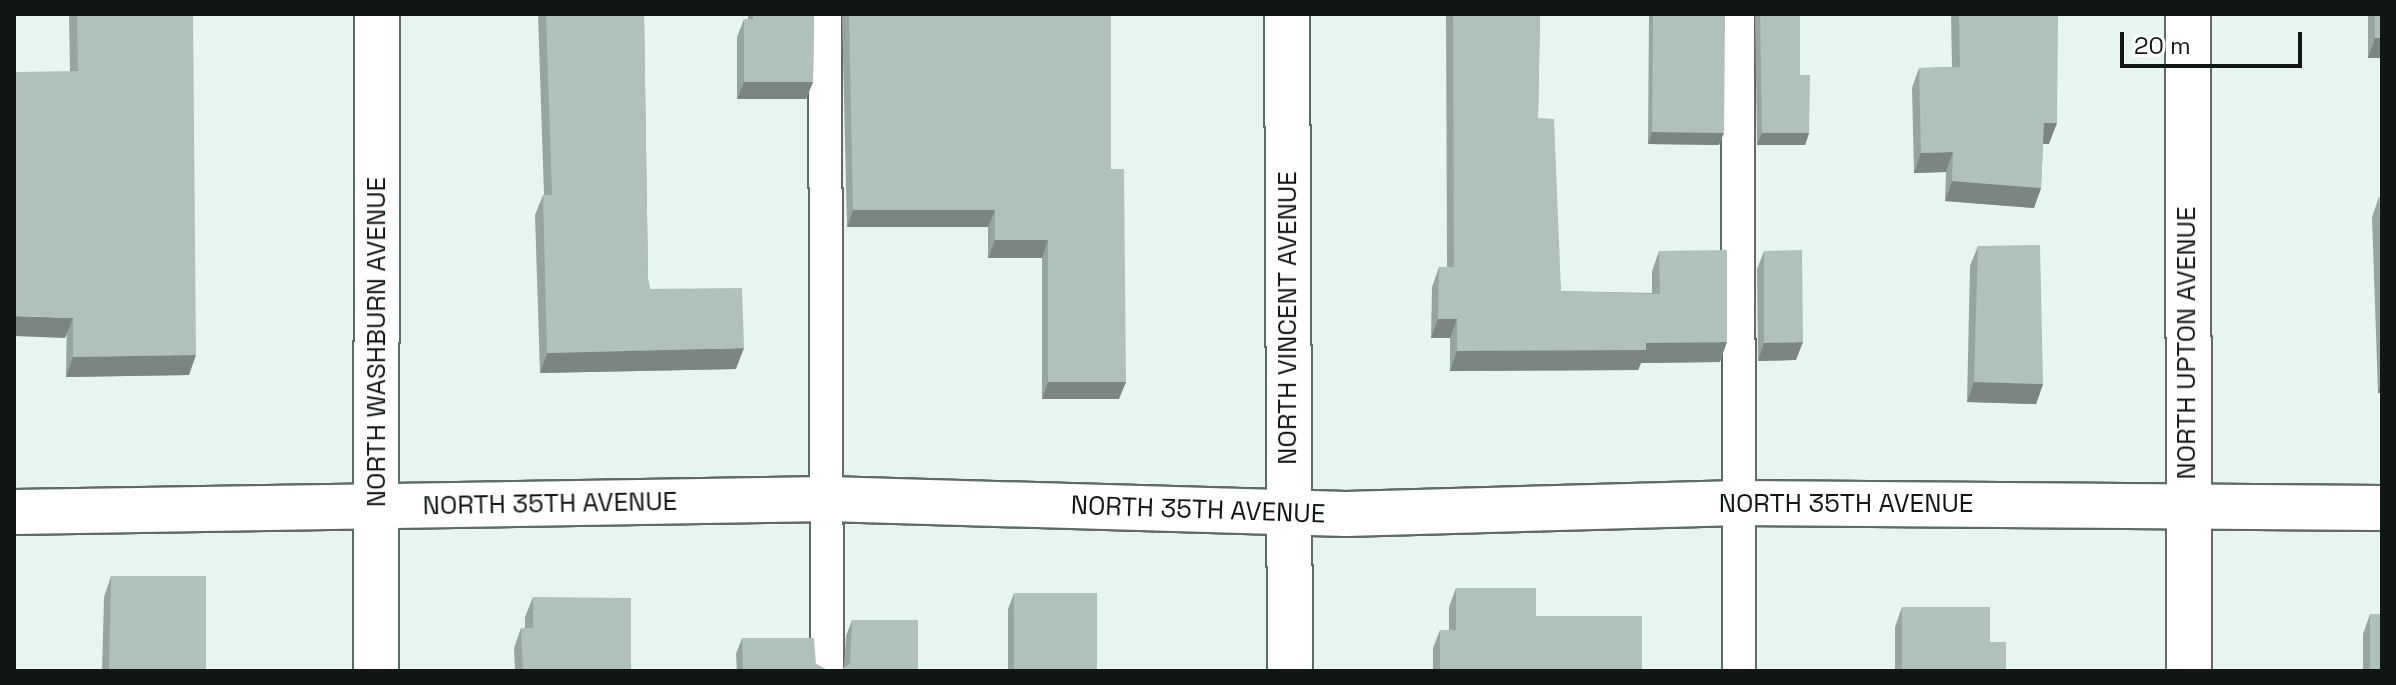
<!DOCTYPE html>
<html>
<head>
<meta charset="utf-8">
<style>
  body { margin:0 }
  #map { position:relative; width:2396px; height:685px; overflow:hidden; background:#e6f6ef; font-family:"Space Grotesk",sans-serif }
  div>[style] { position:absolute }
  .roads { filter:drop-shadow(2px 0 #5e6c66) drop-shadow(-2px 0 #5e6c66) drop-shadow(0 2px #5e6c66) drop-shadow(0 -2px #5e6c66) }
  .lane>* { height:32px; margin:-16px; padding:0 16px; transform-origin:16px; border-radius:16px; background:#fff }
  .street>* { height:44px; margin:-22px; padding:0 22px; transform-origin:22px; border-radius:22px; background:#fff }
  .wall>* { inset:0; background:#97a5a0 }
  .shaded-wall>* { inset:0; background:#7b8682 }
  .building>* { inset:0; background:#b0c0ba }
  span { translate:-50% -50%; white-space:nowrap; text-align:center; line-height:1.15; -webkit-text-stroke:7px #fff; paint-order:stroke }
  .street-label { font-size:26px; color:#111715 }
  .frame { position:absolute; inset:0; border:16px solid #111715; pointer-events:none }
  .scale { position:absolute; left:2120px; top:32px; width:182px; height:36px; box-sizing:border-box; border:4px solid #111715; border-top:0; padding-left:10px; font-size:24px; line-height:28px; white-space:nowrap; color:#111715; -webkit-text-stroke:6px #fff; paint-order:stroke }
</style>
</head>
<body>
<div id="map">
  <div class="roads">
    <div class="lane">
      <div style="left:825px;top:14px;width:657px;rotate:89.83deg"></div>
      <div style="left:1738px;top:14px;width:657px;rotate:89.91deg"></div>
    </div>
    <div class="street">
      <div style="left:1287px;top:14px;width:657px;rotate:89.74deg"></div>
      <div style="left:2188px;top:14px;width:657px;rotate:89.91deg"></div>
      <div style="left:14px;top:512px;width:813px;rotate:-0.92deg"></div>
      <div style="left:827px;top:499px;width:519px;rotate:1.66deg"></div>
      <div style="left:1346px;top:514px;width:393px;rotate:-1.6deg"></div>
      <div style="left:1739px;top:503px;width:643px;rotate:0.45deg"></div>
      <div style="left:376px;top:671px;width:657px;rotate:-89.91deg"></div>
    </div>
  </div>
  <div class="wall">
    <div style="clip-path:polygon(69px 14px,193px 14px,189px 375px,66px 377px,70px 71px)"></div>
    <div style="clip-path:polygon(538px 14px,644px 14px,648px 279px,650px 289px,736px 369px,540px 373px,535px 215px,543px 195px,544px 195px)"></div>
    <div style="clip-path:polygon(748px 14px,814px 14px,813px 82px,806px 99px,737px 99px,737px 37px,744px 19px,748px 19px)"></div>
    <div style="clip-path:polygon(842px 14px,1111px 14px,1111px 169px,1119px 399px,1042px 399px,1042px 258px,988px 258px,988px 227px,847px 227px)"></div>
    <div style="clip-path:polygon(1446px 14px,1540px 14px,1538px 118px,1561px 291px,1652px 293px,1652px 271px,1659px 251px,1720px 362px,1641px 363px,1638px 370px,1450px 371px,1450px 338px,1431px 338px,1432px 287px,1439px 267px,1447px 267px)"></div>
    <div style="clip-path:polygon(1649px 14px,1725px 14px,1719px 145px,1648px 144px)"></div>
    <div style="clip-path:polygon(1755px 14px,1800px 14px,1800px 75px,1809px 133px,1805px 145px,1757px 145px)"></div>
    <div style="clip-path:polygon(1951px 14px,2058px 14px,2049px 144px,2043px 144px,2041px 188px,2034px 208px,1945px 201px,1946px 172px,1914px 173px,1912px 88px,1919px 68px,1952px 67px)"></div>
    <div style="clip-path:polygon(2368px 14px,2382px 14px,2382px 58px,2368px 58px)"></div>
    <div style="clip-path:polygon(2379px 197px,2382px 197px,2382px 393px,2378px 393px,2372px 217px)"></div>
    <div style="clip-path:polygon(1978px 246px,2043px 384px,2036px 404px,1967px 402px,1970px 266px)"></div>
    <div style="clip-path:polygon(1764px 251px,1796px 360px,1758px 361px,1757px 269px)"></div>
    <div style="clip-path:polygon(111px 576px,206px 671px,102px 671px,104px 597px)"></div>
    <div style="clip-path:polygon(1456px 588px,1536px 616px,1642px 671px,1433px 671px,1433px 648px,1440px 630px,1449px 630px,1449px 607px)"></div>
    <div style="clip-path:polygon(1014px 593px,1097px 671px,1008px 671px,1008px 609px)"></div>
    <div style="clip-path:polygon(533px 597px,631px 671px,515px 671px,514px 648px,521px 628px,525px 628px,525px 617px)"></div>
    <div style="clip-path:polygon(1902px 607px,1990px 642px,2006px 671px,1895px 671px,1895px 627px)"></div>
    <div style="clip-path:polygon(2370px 614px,2382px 671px,2363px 671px,2363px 634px)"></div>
    <div style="clip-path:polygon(852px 620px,918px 671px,844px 667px,846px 636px)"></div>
    <div style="clip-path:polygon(742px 638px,816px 664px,829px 671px,737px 671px,736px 654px)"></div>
  </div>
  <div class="shaded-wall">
    <div style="clip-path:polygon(2375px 38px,2382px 38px,2382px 58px,2368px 58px)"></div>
    <div style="clip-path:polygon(744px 82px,813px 82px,806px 99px,737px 99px)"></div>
    <div style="clip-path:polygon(2044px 123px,2057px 123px,2049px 144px,2036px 144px)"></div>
    <div style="clip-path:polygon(1652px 132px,1724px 133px,1719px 145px,1648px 144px)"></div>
    <div style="clip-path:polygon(1762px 133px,1809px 133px,1805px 145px,1757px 145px)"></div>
    <div style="clip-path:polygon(1953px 152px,1946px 172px,1914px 173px,1921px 153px)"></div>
    <div style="clip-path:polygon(1952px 181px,2041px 188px,2034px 208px,1945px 201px)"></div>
    <div style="clip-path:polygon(853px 210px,995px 210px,988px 227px,847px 227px)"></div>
    <div style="clip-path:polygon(995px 240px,1048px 240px,1042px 258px,988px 258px)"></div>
    <div style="clip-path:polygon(14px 316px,73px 318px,65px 338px,14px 336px)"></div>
    <div style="clip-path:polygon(1438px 319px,1457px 319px,1450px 338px,1431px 338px)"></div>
    <div style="clip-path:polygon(1727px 342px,1720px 362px,1641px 363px,1638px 370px,1450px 371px,1457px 351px,1646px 343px)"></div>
    <div style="clip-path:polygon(1803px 342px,1796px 360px,1758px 361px,1764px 343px)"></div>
    <div style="clip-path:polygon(744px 348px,736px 369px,540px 373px,547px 353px)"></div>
    <div style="clip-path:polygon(196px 355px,189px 375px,66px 377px,73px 357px)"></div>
    <div style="clip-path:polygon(2382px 381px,2382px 393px,2378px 393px)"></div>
    <div style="clip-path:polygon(1048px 382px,1126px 382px,1119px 399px,1042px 399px)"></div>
    <div style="clip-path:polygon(1974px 382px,2043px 384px,2036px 404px,1967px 402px)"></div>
  </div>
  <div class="building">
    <div style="clip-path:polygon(77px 14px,193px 14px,196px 355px,73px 357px,73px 318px,14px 316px,14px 72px,78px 71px)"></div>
    <div style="clip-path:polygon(546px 14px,644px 14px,648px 279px,650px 289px,742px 288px,744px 348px,547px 353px,543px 195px,552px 195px)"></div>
    <div style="clip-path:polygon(753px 14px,814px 14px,813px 82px,744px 82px,744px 19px,753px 19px)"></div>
    <div style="clip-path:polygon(849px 14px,1111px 14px,1111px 169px,1124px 169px,1126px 382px,1048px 382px,1048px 240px,995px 240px,995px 210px,853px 210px)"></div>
    <div style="clip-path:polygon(1453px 14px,1540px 14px,1538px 118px,1554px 119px,1561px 291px,1660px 294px,1659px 251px,1727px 250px,1727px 342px,1646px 343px,1646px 350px,1457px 351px,1457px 319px,1438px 319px,1439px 267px,1454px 267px)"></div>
    <div style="clip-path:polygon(1653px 14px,1725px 14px,1724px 133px,1652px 132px)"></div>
    <div style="clip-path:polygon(1760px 14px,1800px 14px,1800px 75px,1810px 75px,1809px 133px,1762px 133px)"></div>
    <div style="clip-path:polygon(1959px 14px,2058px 14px,2057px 123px,2044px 123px,2041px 188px,1952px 181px,1953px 152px,1921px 153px,1919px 68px,1960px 67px)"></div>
    <div style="clip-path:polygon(2375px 14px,2382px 14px,2382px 38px,2375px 38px)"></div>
    <div style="clip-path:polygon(2379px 197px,2382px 197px,2382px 274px)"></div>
    <div style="clip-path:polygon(2040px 245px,2043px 384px,1974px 382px,1978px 246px)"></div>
    <div style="clip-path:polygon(1802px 250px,1803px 342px,1764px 343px,1764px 251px)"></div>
    <div style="clip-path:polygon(111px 576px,206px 576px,206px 671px,109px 671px)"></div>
    <div style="clip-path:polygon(1456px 588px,1536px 588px,1536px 616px,1642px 616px,1642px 671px,1440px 671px,1440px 630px,1456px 630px)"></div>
    <div style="clip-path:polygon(1014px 593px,1097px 593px,1097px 671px,1014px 671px)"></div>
    <div style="clip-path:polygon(533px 597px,631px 598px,631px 671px,523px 671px,521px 628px,533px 628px)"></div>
    <div style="clip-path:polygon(1902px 607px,1990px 607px,1990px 642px,2006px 642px,2006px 671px,1902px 671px)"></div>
    <div style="clip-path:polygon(2370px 614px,2382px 614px,2382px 671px,2370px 671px)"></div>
    <div style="clip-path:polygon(852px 620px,918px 620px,918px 671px,838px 671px,850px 664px)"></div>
    <div style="clip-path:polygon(742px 638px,814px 638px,816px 664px,829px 671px,743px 671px)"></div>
  </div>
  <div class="street-label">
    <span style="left:1288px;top:318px;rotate:-90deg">NORTH VINCENT AVENUE</span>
    <span style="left:377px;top:342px;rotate:-90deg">NORTH WASHBURN AVENUE</span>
    <span style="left:2187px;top:343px;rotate:-90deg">NORTH UPTON AVENUE</span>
    <span style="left:550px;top:504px;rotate:-1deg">NORTH 35TH AVENUE</span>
    <span style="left:1846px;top:504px">NORTH 35TH AVENUE</span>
    <span style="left:1198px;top:510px;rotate:2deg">NORTH 35TH AVENUE</span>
  </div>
  <div class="frame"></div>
  <div class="scale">20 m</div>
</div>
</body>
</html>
